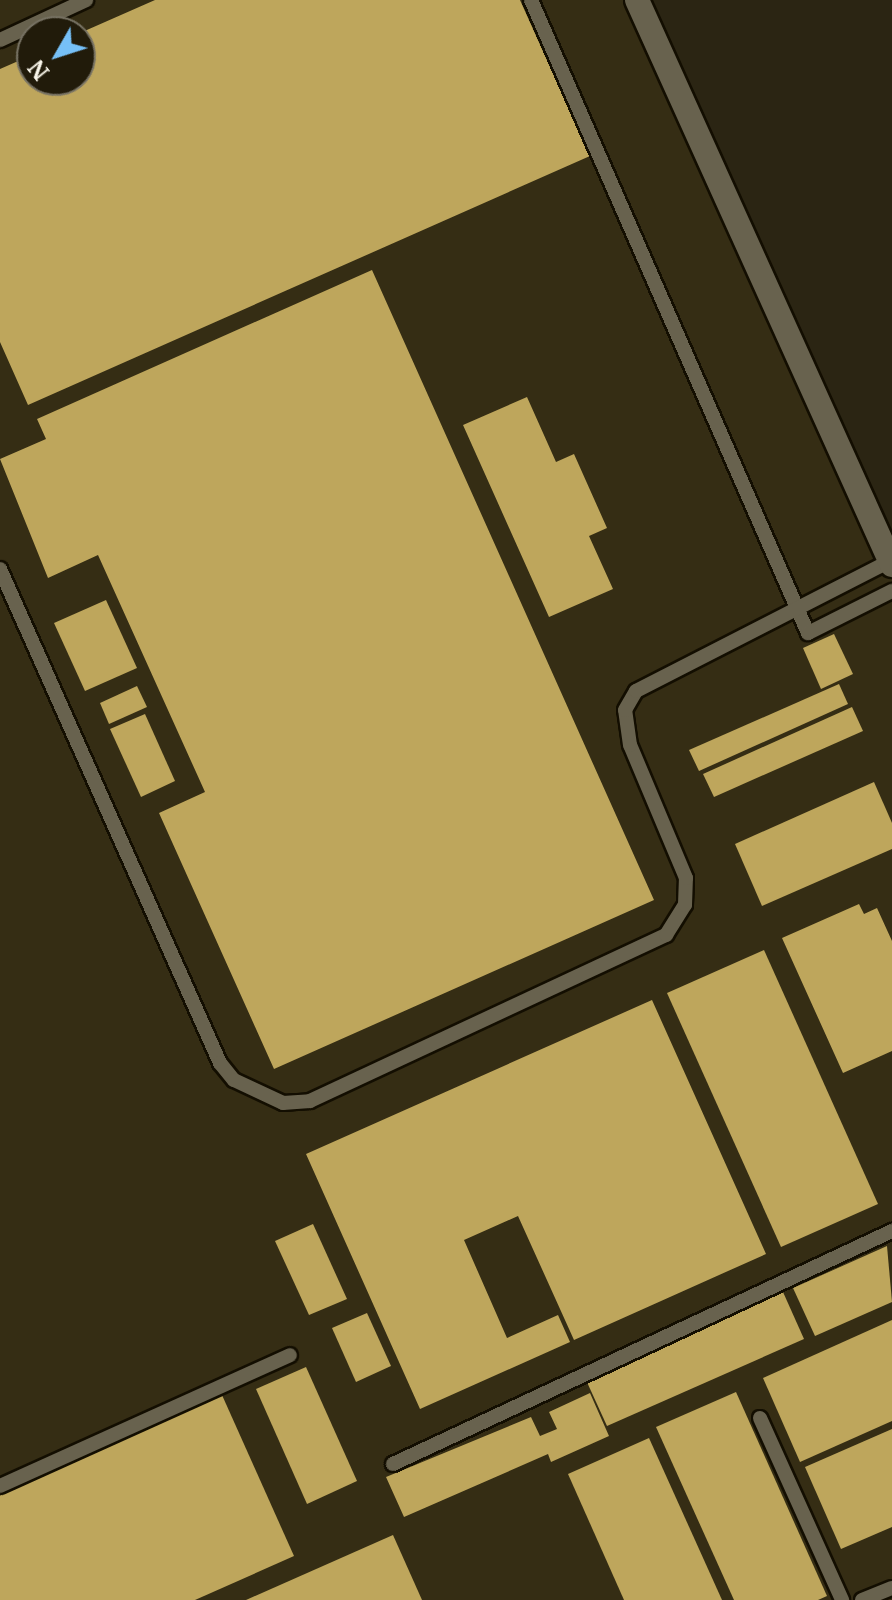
<!DOCTYPE html>
<html>
<head>
<meta charset="utf-8">
<style>
  body { margin:0 }
  #map { position:relative; width:892px; height:1600px; overflow:hidden; background:#2b2513; font-family:Merriweather,serif }
  div>[style] { position:absolute }
  .built>* { inset:0; background:#352d14 }
  .building>* { inset:0; background:#bea65c }
  .roads { filter:drop-shadow(2px 0 #130e01) drop-shadow(-2px 0 #130e01) drop-shadow(0 2px #130e01) drop-shadow(0 -2px #130e01) }
  .lane>* { height:14px; margin:-7px; padding:0 7px; transform-origin:7px; border-radius:7px; background:#68624e }
  .street>* { height:24px; margin:-12px; padding:0 12px; transform-origin:12px; border-radius:12px; background:#68624e }
  span { translate:-50% -50%; white-space:nowrap; text-align:center; line-height:1.15; -webkit-text-stroke:8px #211b0a; paint-order:stroke }
  .north { position:absolute; left:16px; top:16px; width:80px; height:80px; box-sizing:border-box; background:#211b0a; border:2px solid #777263; border-radius:50%; rotate:231deg; font-size:22px; font-weight:700; line-height:32px; text-align:center; color:#f8f5e9 }
  .north::after { content:''; display:block; margin:auto; width:28px; height:36px; background:#76c0f7; clip-path:polygon(50% 0,100% 100%,50% 72%,0 100%) }
</style>
</head>
<body>
<div id="map">
  <div class="built">
    <div style="clip-path:polygon(evenodd,0 0,637px 0,892px 565px,892px 1600px,0 1600px,0 0,32px 32px,80px 32px,80px 80px,32px 80px,32px 32px)"></div>
  </div>
  <div class="building">
    <div style="clip-path:polygon(155px 0,520px 0,590px 156px,28px 405px,0 342px,0 69px,32px 55px,32px 80px,80px 80px,80px 33px)"></div>
    <div style="clip-path:polygon(372px 270px,654px 900px,274px 1069px,159px 813px,205px 792px,98px 555px,48px 578px,0 459px,46px 439px,37px 419px)"></div>
    <div style="clip-path:polygon(527px 397px,556px 462px,574px 454px,607px 528px,589px 536px,613px 589px,549px 617px,463px 425px)"></div>
    <div style="clip-path:polygon(106px 600px,137px 668px,85px 691px,54px 623px)"></div>
    <div style="clip-path:polygon(834px 634px,853px 674px,821px 689px,803px 648px)"></div>
    <div style="clip-path:polygon(839px 684px,848px 704px,699px 771px,689px 750px)"></div>
    <div style="clip-path:polygon(137px 686px,147px 707px,109px 724px,100px 703px)"></div>
    <div style="clip-path:polygon(852px 707px,863px 731px,714px 797px,703px 774px)"></div>
    <div style="clip-path:polygon(145px 714px,175px 781px,141px 797px,110px 729px)"></div>
    <div style="clip-path:polygon(874px 782px,892px 823px,892px 849px,762px 906px,735px 844px)"></div>
    <div style="clip-path:polygon(859px 904px,864px 914px,877px 908px,892px 941px,892px 1051px,843px 1073px,782px 938px)"></div>
    <div style="clip-path:polygon(764px 950px,878px 1204px,781px 1247px,667px 993px)"></div>
    <div style="clip-path:polygon(652px 1000px,766px 1254px,574px 1340px,518px 1216px,464px 1240px,507px 1338px,558px 1315px,570px 1342px,420px 1409px,306px 1154px)"></div>
    <div style="clip-path:polygon(313px 1224px,347px 1299px,309px 1315px,275px 1241px)"></div>
    <div style="clip-path:polygon(887px 1246px,892px 1302px,815px 1336px,793px 1288px)"></div>
    <div style="clip-path:polygon(783px 1292px,804px 1339px,607px 1426px,586px 1380px)"></div>
    <div style="clip-path:polygon(367px 1313px,391px 1366px,356px 1382px,332px 1328px)"></div>
    <div style="clip-path:polygon(892px 1320px,892px 1421px,800px 1462px,763px 1378px)"></div>
    <div style="clip-path:polygon(306px 1367px,357px 1481px,307px 1504px,256px 1389px)"></div>
    <div style="clip-path:polygon(736px 1392px,827px 1596px,818px 1600px,734px 1600px,656px 1427px)"></div>
    <div style="clip-path:polygon(590px 1393px,609px 1436px,551px 1462px,548px 1454px,404px 1517px,386px 1477px,531px 1417px,540px 1436px,557px 1429px,549px 1412px)"></div>
    <div style="clip-path:polygon(222px 1395px,294px 1556px,195px 1600px,0 1600px,0 1494px)"></div>
    <div style="clip-path:polygon(892px 1429px,892px 1527px,841px 1549px,805px 1467px)"></div>
    <div style="clip-path:polygon(649px 1438px,722px 1600px,624px 1600px,568px 1474px)"></div>
    <div style="clip-path:polygon(393px 1535px,422px 1600px,246px 1600px)"></div>
  </div>
  <div class="roads">
    <div class="lane">
      <div style="left:531px;top:0;width:691px;rotate:66.37deg"></div>
      <div style="left:808px;top:633px;width:94px;rotate:-26.6deg"></div>
      <div style="left:0;top:40px;width:95px;rotate:-24.9deg"></div>
      <div style="left:0;top:569px;width:541px;rotate:65.99deg"></div>
      <div style="left:220px;top:1063px;width:22px;rotate:51deg"></div>
      <div style="left:234px;top:1080px;width:54px;rotate:25.1deg"></div>
      <div style="left:283px;top:1103px;width:27px;rotate:-4deg"></div>
      <div style="left:310px;top:1101px;width:393px;rotate:-25deg"></div>
      <div style="left:666px;top:935px;width:36px;rotate:-58deg"></div>
      <div style="left:685px;top:905px;width:27px;rotate:-88deg"></div>
      <div style="left:686px;top:878px;width:144px;rotate:-112.8deg"></div>
      <div style="left:630px;top:745px;width:35px;rotate:-98deg"></div>
      <div style="left:625px;top:710px;width:22px;rotate:-60deg"></div>
      <div style="left:636px;top:691px;width:285px;rotate:-27.1deg"></div>
      <div style="left:760px;top:1418px;width:200px;rotate:65.7deg"></div>
      <div style="left:393px;top:1464px;width:551px;rotate:-25.03deg"></div>
      <div style="left:0;top:1486px;width:318px;rotate:-24.3deg"></div>
      <div style="left:862px;top:1600px;width:32px;rotate:-22deg"></div>
    </div>
    <div class="street">
      <div style="left:637px;top:0;width:620px;rotate:65.71deg"></div>
    </div>
  </div>
  <div class="north">N</div>
</div>
</body>
</html>
